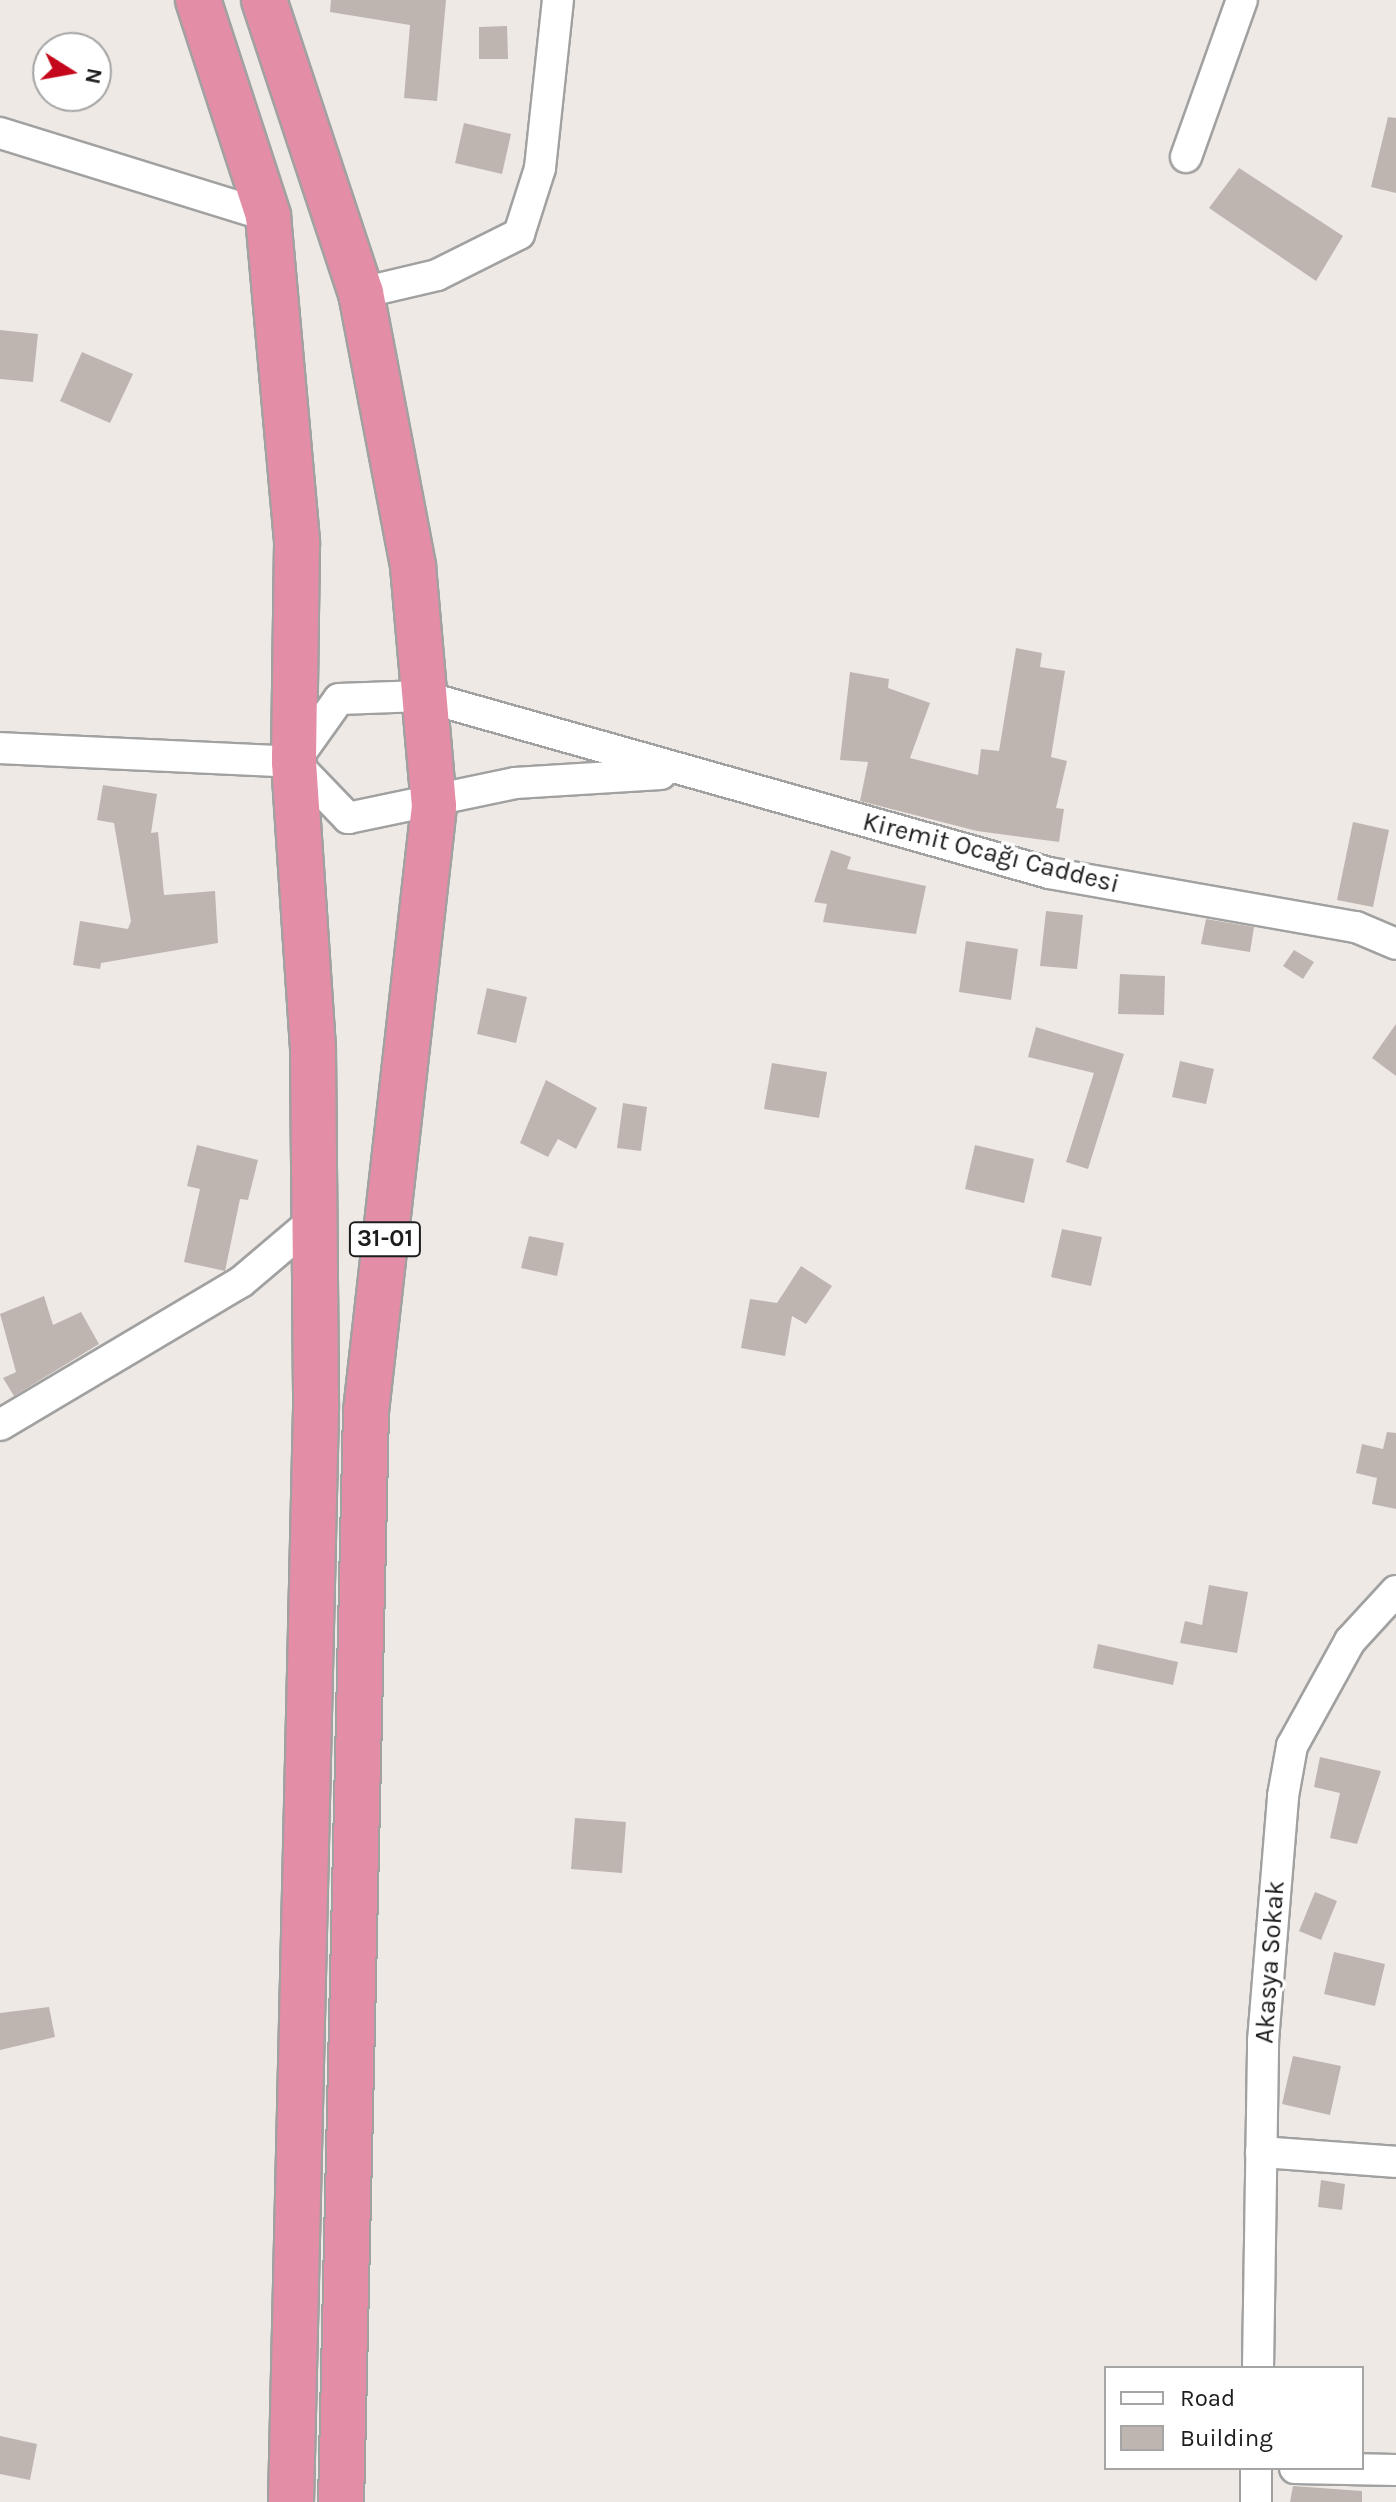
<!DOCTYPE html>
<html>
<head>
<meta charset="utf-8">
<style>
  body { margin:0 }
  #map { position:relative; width:1396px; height:2502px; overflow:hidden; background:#eee9e4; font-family:Karla,sans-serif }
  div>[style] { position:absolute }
  .building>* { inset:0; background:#bfb5b0 }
  .roads { filter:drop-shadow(2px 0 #a1a1a1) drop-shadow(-2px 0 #a1a1a1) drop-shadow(0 2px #a1a1a1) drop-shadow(0 -2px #a1a1a1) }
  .minor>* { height:30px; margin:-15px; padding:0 15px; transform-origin:15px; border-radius:15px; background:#fff }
  .highway>* { height:44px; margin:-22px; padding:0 22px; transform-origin:22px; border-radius:22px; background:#e38da6 }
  span { translate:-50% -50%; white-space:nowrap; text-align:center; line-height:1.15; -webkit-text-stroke:7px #fff; paint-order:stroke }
  .shield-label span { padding:2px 6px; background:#fff; border:2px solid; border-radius:6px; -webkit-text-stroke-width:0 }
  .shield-label { font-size:24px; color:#1d1d1d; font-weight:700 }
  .street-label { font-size:26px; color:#1d1d1d }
  .legend { position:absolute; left:1104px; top:2366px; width:260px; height:104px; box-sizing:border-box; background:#fff; border:2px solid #a5a5a5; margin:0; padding:10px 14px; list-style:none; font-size:24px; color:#1d1d1d }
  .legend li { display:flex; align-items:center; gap:16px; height:40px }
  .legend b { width:40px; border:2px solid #a5a5a5 }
  .north { position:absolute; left:32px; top:32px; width:80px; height:80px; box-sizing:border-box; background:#fff; border:2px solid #a5a5a5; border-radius:50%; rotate:101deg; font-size:22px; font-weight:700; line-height:32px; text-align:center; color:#1d1d1d }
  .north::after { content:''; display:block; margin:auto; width:28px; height:36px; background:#c4071b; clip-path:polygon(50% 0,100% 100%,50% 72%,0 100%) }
</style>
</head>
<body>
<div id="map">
  <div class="building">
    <div style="clip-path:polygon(331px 0,446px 0,437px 101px,404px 98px,410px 25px,330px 12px)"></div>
    <div style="clip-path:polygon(507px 26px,508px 59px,479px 59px,479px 27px)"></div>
    <div style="clip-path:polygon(1388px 117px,1396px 118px,1396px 193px,1371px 187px)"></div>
    <div style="clip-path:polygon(464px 123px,511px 134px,502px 174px,455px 163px)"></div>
    <div style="clip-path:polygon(1239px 168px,1343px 236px,1316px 281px,1209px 208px)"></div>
    <div style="clip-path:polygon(0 330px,38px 334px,33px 382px,0 379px)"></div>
    <div style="clip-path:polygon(82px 352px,133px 374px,110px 423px,60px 401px)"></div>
    <div style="clip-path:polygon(1016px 648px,1042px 653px,1040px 667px,1065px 671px,1051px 757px,1067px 761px,1056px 808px,1064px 809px,1059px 842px,977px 831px,860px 801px,868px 762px,840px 760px,850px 672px,889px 679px,888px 688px,930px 703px,910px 758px,978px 775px,981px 749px,999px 751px)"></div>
    <div style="clip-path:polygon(103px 785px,157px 794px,151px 833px,158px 832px,164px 895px,215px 891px,218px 943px,101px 963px,100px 969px,73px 965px,80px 921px,128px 929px,131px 921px,114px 823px,97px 820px)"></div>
    <div style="clip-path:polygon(1353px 822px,1389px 830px,1373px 907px,1337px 900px)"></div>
    <div style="clip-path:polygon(831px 850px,851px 857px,847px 869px,926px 886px,916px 934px,823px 922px,827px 904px,814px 902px)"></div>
    <div style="clip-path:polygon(1046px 911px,1083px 915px,1077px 969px,1040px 966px)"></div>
    <div style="clip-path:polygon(1206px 919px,1254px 927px,1250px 952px,1201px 944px)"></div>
    <div style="clip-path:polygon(966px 941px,1018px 949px,1011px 1000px,959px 992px)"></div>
    <div style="clip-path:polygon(1294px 950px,1314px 962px,1303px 979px,1283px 966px)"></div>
    <div style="clip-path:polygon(1120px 974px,1165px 976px,1164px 1015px,1118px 1014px)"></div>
    <div style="clip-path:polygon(487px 988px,527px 997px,516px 1043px,477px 1034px)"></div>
    <div style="clip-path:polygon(1396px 1024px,1396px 1076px,1372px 1058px)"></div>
    <div style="clip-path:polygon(1036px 1027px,1124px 1054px,1088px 1169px,1066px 1162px,1094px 1073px,1028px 1057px)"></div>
    <div style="clip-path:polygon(1180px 1061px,1214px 1069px,1206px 1104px,1172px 1097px)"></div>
    <div style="clip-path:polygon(772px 1063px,827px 1072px,819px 1118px,764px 1109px)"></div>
    <div style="clip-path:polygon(546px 1080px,597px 1108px,576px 1149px,558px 1139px,548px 1157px,520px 1143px)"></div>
    <div style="clip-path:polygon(623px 1103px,647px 1107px,641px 1151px,617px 1148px)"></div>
    <div style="clip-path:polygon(197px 1145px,258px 1160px,248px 1200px,240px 1199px,225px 1271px,184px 1262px,200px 1189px,187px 1186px)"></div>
    <div style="clip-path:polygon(975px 1145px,1034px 1159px,1024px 1203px,965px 1189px)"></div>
    <div style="clip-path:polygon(1062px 1229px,1102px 1237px,1091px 1286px,1051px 1277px)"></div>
    <div style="clip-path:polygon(529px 1236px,564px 1243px,557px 1276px,521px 1268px)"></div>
    <div style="clip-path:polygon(801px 1266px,832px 1286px,806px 1324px,792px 1316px,785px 1356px,741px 1348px,750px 1299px,777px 1303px)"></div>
    <div style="clip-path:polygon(44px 1296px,53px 1325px,81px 1312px,99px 1344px,14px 1396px,3px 1378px,16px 1372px,0 1314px)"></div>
    <div style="clip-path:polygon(1387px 1432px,1396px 1433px,1396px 1509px,1372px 1504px,1377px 1478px,1356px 1473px,1362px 1444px,1383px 1449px)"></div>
    <div style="clip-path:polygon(1209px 1585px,1248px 1592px,1237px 1653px,1180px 1643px,1185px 1621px,1202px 1625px)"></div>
    <div style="clip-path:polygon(1098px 1644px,1178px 1662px,1173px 1685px,1093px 1668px)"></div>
    <div style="clip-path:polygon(1320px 1757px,1381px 1771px,1357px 1844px,1330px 1838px,1340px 1793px,1314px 1787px)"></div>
    <div style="clip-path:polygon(575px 1818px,626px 1822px,622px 1873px,571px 1869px)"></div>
    <div style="clip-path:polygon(1315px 1892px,1337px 1901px,1321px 1940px,1299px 1931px)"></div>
    <div style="clip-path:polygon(1334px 1952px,1385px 1964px,1375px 2006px,1324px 1994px)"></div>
    <div style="clip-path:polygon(49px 2007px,55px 2037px,0 2050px,0 2013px)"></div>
    <div style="clip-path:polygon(1293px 2056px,1341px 2066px,1330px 2115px,1282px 2104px)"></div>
    <div style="clip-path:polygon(1321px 2180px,1345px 2184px,1342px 2210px,1318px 2207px)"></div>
    <div style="clip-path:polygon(0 2436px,37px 2444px,30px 2480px,0 2474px)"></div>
    <div style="clip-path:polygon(1293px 2486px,1362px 2491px,1362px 2502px,1290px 2502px)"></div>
  </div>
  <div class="roads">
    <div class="minor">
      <div style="left:0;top:133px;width:281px;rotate:17.2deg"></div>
      <div style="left:1186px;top:157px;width:167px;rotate:-70.4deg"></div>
      <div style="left:361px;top:293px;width:78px;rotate:-13.3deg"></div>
      <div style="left:437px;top:275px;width:92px;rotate:-26.6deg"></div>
      <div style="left:519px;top:234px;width:69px;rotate:-72.3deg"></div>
      <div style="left:540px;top:168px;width:169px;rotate:-83.9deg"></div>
      <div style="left:0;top:748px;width:294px;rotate:2.7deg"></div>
      <div style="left:294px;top:762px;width:78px;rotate:46deg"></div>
      <div style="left:348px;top:818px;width:171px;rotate:-11.8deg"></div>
      <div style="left:515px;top:783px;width:146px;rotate:-3.5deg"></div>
      <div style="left:294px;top:762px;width:77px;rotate:-54.5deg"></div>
      <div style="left:339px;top:699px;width:83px;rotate:-2.1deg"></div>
      <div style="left:422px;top:696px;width:652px;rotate:15.76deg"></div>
      <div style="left:1049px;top:873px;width:312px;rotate:10deg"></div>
      <div style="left:1356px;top:927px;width:43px;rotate:23deg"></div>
      <div style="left:0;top:1425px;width:280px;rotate:-30.7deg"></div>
      <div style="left:241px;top:1282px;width:96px;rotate:-40.3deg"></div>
      <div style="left:1261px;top:2152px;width:135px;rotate:4.2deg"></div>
      <div style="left:1258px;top:2368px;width:327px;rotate:-89.1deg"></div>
      <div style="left:1263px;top:2041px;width:246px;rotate:-85.3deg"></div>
      <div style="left:1283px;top:1796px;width:51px;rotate:-79.8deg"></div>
      <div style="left:1292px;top:1746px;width:120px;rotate:-61.1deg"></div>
      <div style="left:1350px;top:1641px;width:68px;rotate:-47.4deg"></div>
      <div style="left:1295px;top:2468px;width:101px;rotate:1.1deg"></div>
      <div style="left:1256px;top:2502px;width:34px;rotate:-90deg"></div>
    </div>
    <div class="highway">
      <div style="left:198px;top:0;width:227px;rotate:72deg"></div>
      <div style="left:268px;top:216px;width:329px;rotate:84.9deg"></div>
      <div style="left:297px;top:544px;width:218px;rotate:90.8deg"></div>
      <div style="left:294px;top:762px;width:289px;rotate:86.2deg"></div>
      <div style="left:313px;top:1050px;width:359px;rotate:89.5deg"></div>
      <div style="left:316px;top:1409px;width:1093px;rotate:91.31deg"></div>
      <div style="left:264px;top:0;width:309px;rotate:71.7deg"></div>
      <div style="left:361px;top:293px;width:278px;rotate:79.2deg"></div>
      <div style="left:413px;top:566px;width:241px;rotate:85deg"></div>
      <div style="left:434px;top:806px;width:609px;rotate:96.41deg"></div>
      <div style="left:366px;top:1411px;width:1091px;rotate:91.31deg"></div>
    </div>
  </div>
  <div class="shield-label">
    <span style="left:385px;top:1239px">31-01</span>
  </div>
  <div class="street-label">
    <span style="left:991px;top:853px;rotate:14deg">Kiremit Ocağı Caddesi</span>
    <span style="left:1270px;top:1962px;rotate:-86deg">Akasya Sokak</span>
  </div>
  <ul class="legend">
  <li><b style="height:10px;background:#fff"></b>Road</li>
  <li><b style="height:22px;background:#bfb5b0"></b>Building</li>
  </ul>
  <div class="north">N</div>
</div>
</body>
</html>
